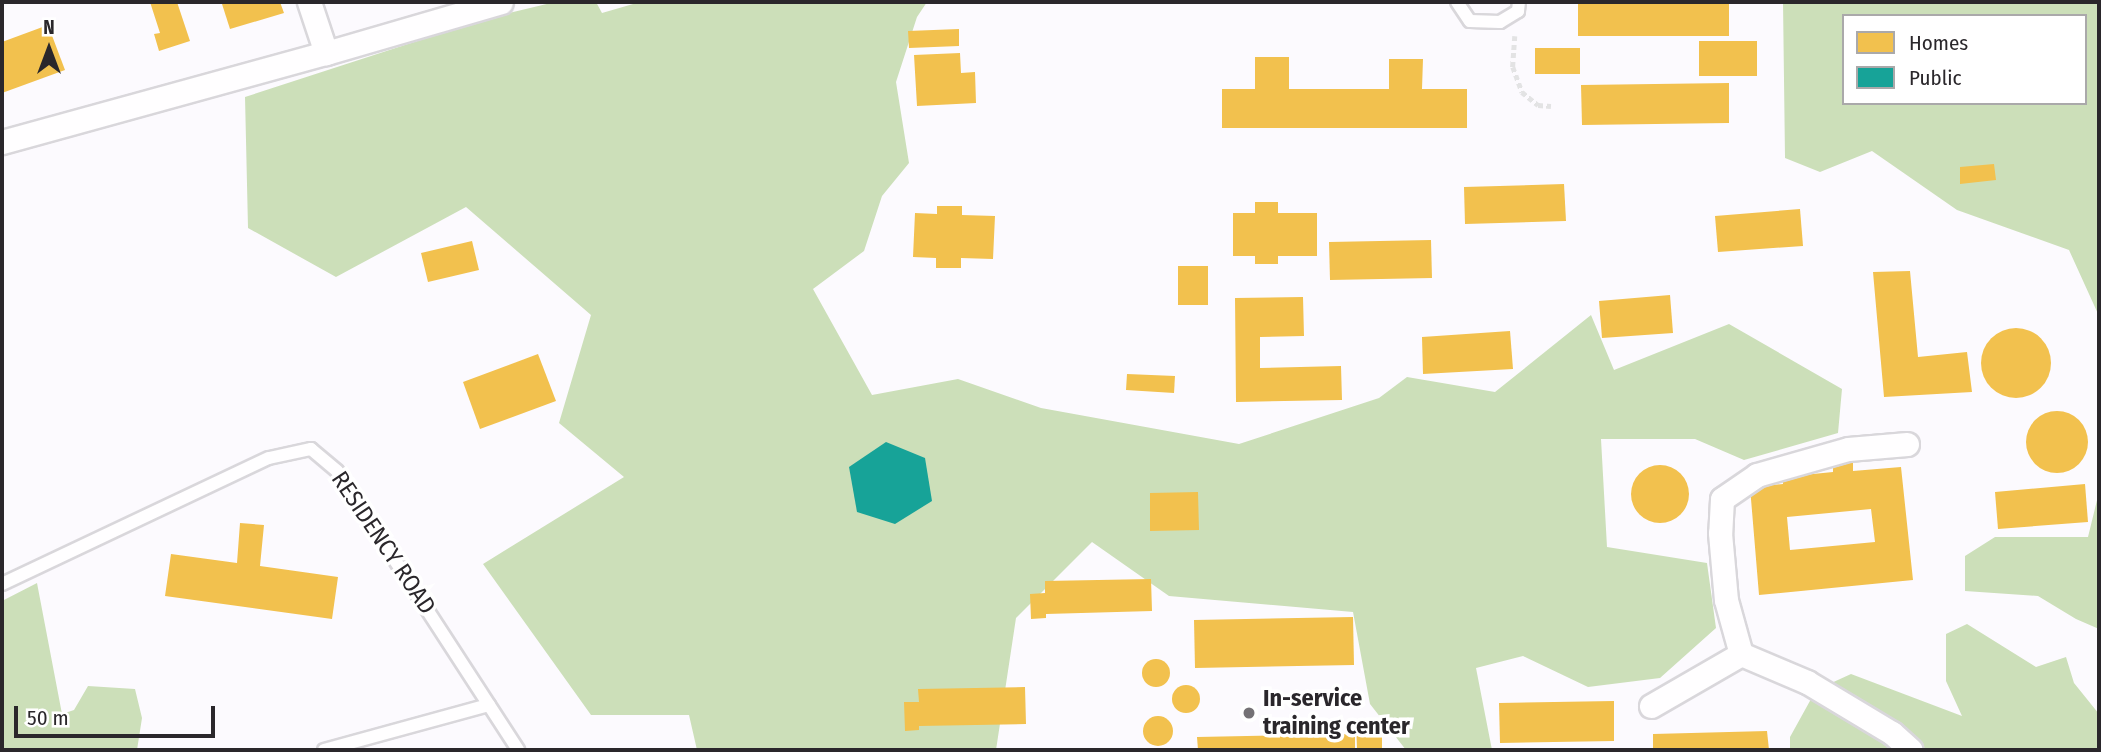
<!DOCTYPE html>
<html>
<head>
<meta charset="utf-8">
<style>
  body { margin:0 }
  #map { position:relative; width:2101px; height:752px; overflow:hidden; background:#fcfafe; font-family:"Fira Sans Condensed",sans-serif }
  div>[style] { position:absolute }
  .forest>* { inset:0; background:#ccdfb9 }
  .homes>* { inset:0; background:#f2c14e }
  .round { border-radius:50% }
  .public>* { inset:0; background:#17a398 }
  .path>* { height:4.5px; margin-top:-2.25px; transform-origin:0; background:repeating-linear-gradient(90deg,#e3e3e4 0 5px,transparent 0 8.5px) }
  .roads { filter:drop-shadow(2px 0 #d9d7db) drop-shadow(-2px 0 #d9d7db) drop-shadow(0 2px #d9d7db) drop-shadow(0 -2px #d9d7db) }
  .service>* { height:12px; margin:-6px; padding:0 6px; transform-origin:6px; border-radius:6px; background:#fffeff }
  .minor>* { height:23px; margin:-11.5px; padding:0 11.5px; transform-origin:11.5px; border-radius:11.5px; background:#fffeff }
  .dots>* { width:19px; height:19px; translate:-50% -50%; box-sizing:border-box; border:4px solid #fff; border-radius:50% }
  span { translate:-50% -50%; white-space:nowrap; text-align:center; line-height:1.15; -webkit-text-stroke:7px #fff; paint-order:stroke }
  .street-label { font-size:24px; color:#2a272b }
  .poi-label { font-size:24px; color:#2a272b; font-weight:700 }
  .left { translate:0 -50%; text-align:left }
  .frame { position:absolute; inset:0; border:4px solid #2a272b; pointer-events:none }
  .legend { position:absolute; left:1842px; top:14px; width:245px; height:91px; box-sizing:border-box; background:#fff; border:2px solid #aaa9aa; margin:0; padding:9px 12px; list-style:none; font-size:21px; color:#2a272b }
  .legend li { display:flex; align-items:center; gap:14px; height:35px }
  .legend b { width:35px; border:2px solid #aaa9aa }
  .north { position:absolute; left:14px; top:14px; width:70px; height:70px; -webkit-text-stroke:5px #fff; paint-order:stroke; rotate:0deg; font-size:19px; font-weight:700; line-height:28px; text-align:center; color:#2a272b }
  .north::after { content:''; display:block; margin:auto; width:24px; height:32px; background:#2a272b; clip-path:polygon(50% 0,100% 100%,50% 72%,0 100%) }
  .scale { position:absolute; left:14px; top:706px; width:201px; height:32px; box-sizing:border-box; border:4px solid #2a272b; border-top:0; padding-left:9px; font-size:21px; line-height:24px; white-space:nowrap; color:#2a272b; -webkit-text-stroke:5px #fff; paint-order:stroke }
</style>
</head>
<body>
<div id="map">
  <div class="forest">
    <div style="clip-path:polygon(555px 2px,596px 2px,602px 13px,640px 2px,927px 2px,917px 17px,896px 82px,909px 163px,882px 196px,864px 251px,813px 289px,872px 395px,958px 379px,1041px 408px,1239px 444px,1379px 398px,1407px 377px,1495px 392px,1591px 315px,1614px 370px,1729px 324px,1842px 389px,1838px 433px,1744px 460px,1695px 439px,1601px 439px,1607px 547px,1707px 563px,1716px 628px,1660px 678px,1588px 687px,1523px 656px,1476px 668px,1492px 750px,1406px 750px,1370px 704px,1353px 612px,1169px 596px,1092px 542px,1016px 618px,996px 750px,697px 750px,689px 715px,591px 715px,483px 564px,624px 477px,559px 423px,591px 315px,466px 207px,336px 277px,248px 228px,245px 97px,488px 18px)"></div>
    <div style="clip-path:polygon(evenodd,1783px 2px,2099px 2px,2099px 316px,2069px 250px,1957px 210px,1872px 151px,1820px 172px,1785px 158px,1783px 2px,1844px 16px,2085px 16px,2085px 103px,1844px 103px,1844px 16px)"></div>
    <div style="clip-path:polygon(2099px 492px,2099px 629px,2076px 619px,2038px 596px,1965px 591px,1965px 556px,1995px 537px,2088px 537px)"></div>
    <div style="clip-path:polygon(37px 583px,62px 714px,74px 710px,88px 686px,135px 689px,142px 718px,137px 750px,2px 750px,2px 601px)"></div>
    <div style="clip-path:polygon(1967px 624px,2036px 667px,2066px 657px,2074px 683px,2099px 714px,2099px 750px,1790px 750px,1790px 737px,1816px 690px,1851px 674px,1962px 716px,1946px 681px,1946px 634px)"></div>
  </div>
  <div class="homes">
    <div style="clip-path:polygon(150px 2px,177px 2px,190px 41px,159px 51px,154px 34px,160px 33px)"></div>
    <div style="clip-path:polygon(228px 2px,280px 2px,284px 13px,230px 29px,222px 4px)"></div>
    <div style="clip-path:polygon(1578px 2px,1729px 2px,1729px 36px,1578px 36px)"></div>
    <div style="clip-path:polygon(48px 25px,65px 70px,2px 93px,2px 42px)"></div>
    <div style="clip-path:polygon(959px 29px,959px 46px,909px 48px,908px 31px)"></div>
    <div style="clip-path:polygon(1699px 41px,1757px 41px,1757px 76px,1699px 76px)"></div>
    <div style="clip-path:polygon(1535px 48px,1580px 48px,1580px 74px,1535px 74px)"></div>
    <div style="clip-path:polygon(960px 53px,961px 73px,975px 72px,976px 103px,917px 106px,914px 55px)"></div>
    <div style="clip-path:polygon(1255px 57px,1289px 57px,1289px 89px,1389px 89px,1389px 59px,1423px 59px,1422px 89px,1467px 89px,1467px 128px,1222px 128px,1222px 89px,1255px 89px)"></div>
    <div style="clip-path:polygon(1729px 83px,1729px 123px,1582px 125px,1581px 85px)"></div>
    <div style="clip-path:polygon(1994px 164px,1996px 180px,1960px 184px,1960px 167px)"></div>
    <div style="clip-path:polygon(1564px 184px,1566px 221px,1465px 224px,1464px 187px)"></div>
    <div style="clip-path:polygon(1255px 202px,1278px 202px,1278px 213px,1317px 213px,1317px 256px,1278px 256px,1278px 264px,1255px 264px,1255px 256px,1233px 256px,1233px 213px,1255px 213px)"></div>
    <div style="clip-path:polygon(937px 206px,962px 206px,962px 215px,995px 216px,993px 259px,961px 258px,961px 268px,936px 268px,936px 258px,913px 257px,915px 213px,937px 214px)"></div>
    <div style="clip-path:polygon(1800px 209px,1803px 246px,1718px 252px,1715px 216px)"></div>
    <div style="clip-path:polygon(1431px 240px,1432px 278px,1330px 280px,1329px 242px)"></div>
    <div style="clip-path:polygon(472px 241px,479px 270px,428px 282px,421px 253px)"></div>
    <div style="clip-path:polygon(1178px 266px,1208px 266px,1208px 305px,1178px 305px)"></div>
    <div style="clip-path:polygon(1910px 271px,1918px 357px,1967px 352px,1972px 392px,1884px 397px,1873px 272px)"></div>
    <div style="clip-path:polygon(1670px 295px,1673px 333px,1602px 338px,1599px 301px)"></div>
    <div style="clip-path:polygon(1303px 297px,1304px 336px,1260px 337px,1260px 368px,1341px 366px,1342px 400px,1236px 402px,1235px 298px)"></div>
    <div class="round" style="left:1981px;top:328px;width:70px;height:70px"></div>
    <div style="clip-path:polygon(1510px 331px,1513px 369px,1423px 374px,1422px 337px)"></div>
    <div style="clip-path:polygon(538px 354px,556px 401px,480px 429px,463px 382px)"></div>
    <div style="clip-path:polygon(1127px 374px,1175px 376px,1174px 393px,1126px 390px)"></div>
    <div class="round" style="left:2026px;top:411px;width:62px;height:62px"></div>
    <div style="clip-path:polygon(evenodd,1853px 462px,1853px 471px,1901px 467px,1913px 580px,1759px 595px,1750px 487px,1783px 484px,1783px 477px,1833px 472px,1833px 463px,1853px 462px,1871px 509px,1875px 542px,1790px 550px,1787px 517px,1871px 509px)"></div>
    <div class="round" style="left:1631px;top:465px;width:58px;height:58px"></div>
    <div style="clip-path:polygon(2085px 484px,2088px 522px,1998px 529px,1995px 492px)"></div>
    <div style="clip-path:polygon(1198px 492px,1199px 530px,1150px 531px,1150px 493px)"></div>
    <div style="clip-path:polygon(240px 523px,264px 525px,260px 566px,338px 577px,332px 619px,165px 596px,171px 554px,237px 563px)"></div>
    <div style="clip-path:polygon(1151px 579px,1152px 611px,1046px 614px,1046px 618px,1031px 619px,1030px 594px,1045px 593px,1045px 581px)"></div>
    <div style="clip-path:polygon(1353px 617px,1354px 665px,1195px 668px,1194px 620px)"></div>
    <div class="round" style="left:1142px;top:659px;width:28px;height:28px"></div>
    <div class="round" style="left:1172px;top:685px;width:28px;height:28px"></div>
    <div style="clip-path:polygon(1025px 687px,1026px 724px,919px 726px,919px 730px,905px 731px,904px 702px,919px 702px,918px 689px)"></div>
    <div style="clip-path:polygon(1614px 701px,1614px 741px,1500px 743px,1499px 703px)"></div>
    <div class="round" style="left:1143px;top:716px;width:30px;height:30px"></div>
    <div style="clip-path:polygon(1356px 720px,1382px 720px,1382px 748px,1357px 748px)"></div>
    <div style="clip-path:polygon(1767px 731px,1769px 750px,1653px 750px,1653px 734px)"></div>
    <div style="clip-path:polygon(1355px 734px,1355px 750px,1198px 750px,1197px 737px)"></div>
  </div>
  <div class="public">
    <div style="clip-path:polygon(886px 442px,925px 458px,932px 501px,895px 524px,857px 512px,849px 467px)"></div>
  </div>
  <div class="path">
    <div style="left:1515px;top:36px;width:31px;rotate:94deg"></div>
    <div style="left:1513px;top:67px;width:27px;rotate:70deg"></div>
    <div style="left:1522px;top:92px;width:21px;rotate:39deg"></div>
    <div style="left:1538px;top:105px;width:13px;rotate:4deg"></div>
  </div>
  <div class="roads">
    <div class="service">
      <div style="left:1457px;top:2px;width:23px;rotate:56deg"></div>
      <div style="left:1470px;top:21px;width:30px;rotate:2deg"></div>
      <div style="left:1500px;top:22px;width:21px;rotate:-31deg"></div>
      <div style="left:1518px;top:11px;width:9px;rotate:-84deg"></div>
      <div style="left:2px;top:584px;width:295px;rotate:-25.3deg"></div>
      <div style="left:269px;top:458px;width:43px;rotate:-12.1deg"></div>
      <div style="left:311px;top:449px;width:34px;rotate:40deg"></div>
      <div style="left:337px;top:471px;width:333px;rotate:57deg"></div>
      <div style="left:324px;top:750px;width:171px;rotate:-15.3deg"></div>
    </div>
    <div class="minor">
      <div style="left:326px;top:53px;width:182px;rotate:-16.2deg"></div>
      <div style="left:2px;top:142px;width:336px;rotate:-15.4deg"></div>
      <div style="left:326px;top:53px;width:54px;rotate:-108.4deg"></div>
      <div style="left:1907px;top:444px;width:59px;rotate:175.2deg"></div>
      <div style="left:1848px;top:449px;width:95px;rotate:164.1deg"></div>
      <div style="left:1757px;top:475px;width:42px;rotate:145.6deg"></div>
      <div style="left:1722px;top:499px;width:34px;rotate:93deg"></div>
      <div style="left:1720px;top:533px;width:67px;rotate:84.9deg"></div>
      <div style="left:1726px;top:600px;width:56px;rotate:74.5deg"></div>
      <div style="left:1741px;top:654px;width:72px;rotate:23deg"></div>
      <div style="left:1807px;top:682px;width:99px;rotate:31deg"></div>
      <div style="left:1892px;top:733px;width:25px;rotate:42deg"></div>
      <div style="left:1651px;top:706px;width:104px;rotate:-30deg"></div>
    </div>
  </div>
  <div class="dots">
    <div style="left:1249px;top:713px;background:#747175"></div>
  </div>
  <div class="street-label">
    <span style="left:383px;top:543px;rotate:56deg">RESIDENCY ROAD</span>
  </div>
  <div class="poi-label">
    <span class="left" style="left:1263px;top:713px">In-service<br>training center</span>
  </div>
  <div class="frame"></div>
  <ul class="legend">
  <li><b style="height:19px;background:#f2c14e"></b>Homes</li>
  <li><b style="height:19px;background:#17a398"></b>Public</li>
  </ul>
  <div class="north">N</div>
  <div class="scale">50 m</div>
</div>
</body>
</html>
